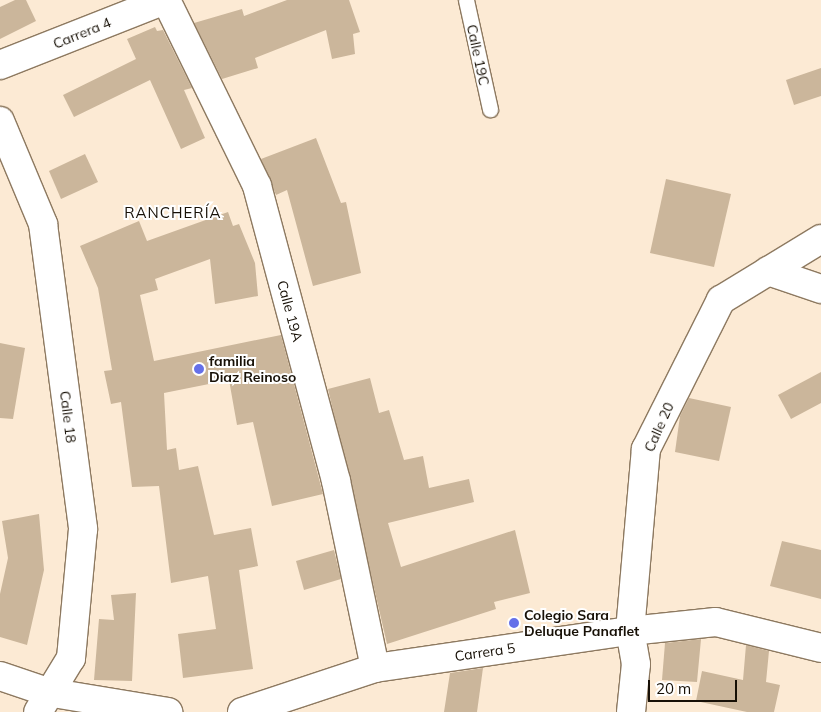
<!DOCTYPE html>
<html>
<head>
<meta charset="utf-8">
<style>
  body { margin:0 }
  #map { position:relative; width:821px; height:712px; overflow:hidden; background:#fcead4; font-family:Mulish,sans-serif }
  div>[style] { position:absolute }
  .building>* { inset:0; background:#cbb69b }
  .roads { filter:drop-shadow(1px 0 #8d7960) drop-shadow(-1px 0 #8d7960) drop-shadow(0 1px #8d7960) drop-shadow(0 -1px #8d7960) }
  .lane>* { height:15px; margin:-7.5px; padding:0 7.5px; transform-origin:7.5px; border-radius:7.5px; background:#fff }
  .street>* { height:28px; margin:-14px; padding:0 14px; transform-origin:14px; border-radius:14px; background:#fff }
  .dots>* { width:14px; height:14px; translate:-50% -50%; box-sizing:border-box; border:2px solid #fff; border-radius:50% }
  span { translate:-50% -50%; white-space:nowrap; text-align:center; line-height:1.15; -webkit-text-stroke:4px #fff; paint-order:stroke }
  .street-label { font-size:14px; color:#171006 }
  .poi-label { font-size:14px; color:#171006; font-weight:700 }
  .left { translate:0 -50%; text-align:left }
  .neighbourhood-label { font-size:15px; color:#171006; letter-spacing:1px }
  .scale { position:absolute; left:648px; top:680px; width:89px; height:22px; box-sizing:border-box; border:2px solid #171006; border-top:0; padding-left:6px; font-size:15px; line-height:18px; white-space:nowrap; color:#171006; -webkit-text-stroke:4px #fff; paint-order:stroke }
</style>
</head>
<body>
<div id="map">
  <div class="building">
    <div style="clip-path:polygon(15px 0,26px 0,36px 21px,0 39px,0 7px)"></div>
    <div style="clip-path:polygon(287px 0,349px 0,360px 32px,353px 34px,355px 54px,332px 59px,326px 30px,255px 58px,258px 68px,222px 79px,194px 23px,242px 9px,244px 16px)"></div>
    <div style="clip-path:polygon(155px 27px,157px 31px,163px 30px,192px 88px,184px 90px,205px 138px,181px 149px,150px 80px,74px 117px,63px 95px,136px 59px,127px 39px)"></div>
    <div style="clip-path:polygon(821px 68px,821px 96px,794px 105px,786px 80px)"></div>
    <div style="clip-path:polygon(316px 138px,341px 203px,346px 202px,361px 273px,313px 286px,287px 190px,276px 195px,261px 159px)"></div>
    <div style="clip-path:polygon(85px 154px,98px 182px,61px 199px,49px 171px)"></div>
    <div style="clip-path:polygon(666px 179px,731px 194px,714px 267px,650px 253px)"></div>
    <div style="clip-path:polygon(228px 212px,233px 226px,239px 224px,255px 263px,258px 296px,215px 304px,210px 259px,155px 279px,158px 290px,140px 295px,154px 361px,281px 335px,323px 494px,272px 506px,253px 422px,237px 425px,229px 380px,164px 393px,167px 450px,176px 448px,179px 470px,198px 466px,214px 535px,251px 528px,258px 566px,239px 570px,253px 669px,183px 678px,178px 634px,216px 629px,208px 576px,171px 583px,159px 486px,132px 487px,121px 402px,111px 404px,104px 371px,112px 370px,98px 288px,80px 246px,139px 221px,147px 241px)"></div>
    <div style="clip-path:polygon(0 343px,25px 348px,13px 419px,0 418px)"></div>
    <div style="clip-path:polygon(821px 372px,821px 403px,791px 419px,778px 395px)"></div>
    <div style="clip-path:polygon(370px 378px,379px 413px,389px 410px,404px 460px,423px 456px,429px 488px,469px 479px,474px 502px,388px 523px,401px 567px,515px 530px,530px 593px,494px 602px,496px 609px,387px 644px,328px 389px)"></div>
    <div style="clip-path:polygon(689px 398px,731px 407px,719px 461px,675px 452px,680px 416px)"></div>
    <div style="clip-path:polygon(39px 514px,44px 570px,27px 645px,0 637px,0 594px,8px 558px,2px 521px)"></div>
    <div style="clip-path:polygon(782px 541px,821px 550px,821px 599px,770px 586px)"></div>
    <div style="clip-path:polygon(334px 550px,341px 579px,304px 590px,296px 561px)"></div>
    <div style="clip-path:polygon(136px 593px,132px 681px,94px 680px,99px 619px,114px 620px,111px 595px)"></div>
    <div style="clip-path:polygon(701px 639px,697px 682px,662px 680px,665px 643px)"></div>
    <div style="clip-path:polygon(746px 645px,769px 651px,766px 682px,780px 685px,774px 712px,747px 712px,696px 701px,702px 671px,743px 680px)"></div>
    <div style="clip-path:polygon(483px 668px,477px 712px,444px 712px,450px 673px)"></div>
  </div>
  <div class="roads">
    <div class="lane">
      <div style="left:466px;top:0;width:112px;rotate:77.6deg"></div>
    </div>
    <div class="street">
      <div style="left:166px;top:0;width:207px;rotate:63.9deg"></div>
      <div style="left:257px;top:186px;width:305px;rotate:75deg"></div>
      <div style="left:336px;top:481px;width:191px;rotate:78.2deg"></div>
      <div style="left:0;top:65px;width:177px;rotate:-21.5deg"></div>
      <div style="left:0;top:121px;width:112px;rotate:67.3deg"></div>
      <div style="left:43px;top:224px;width:308px;rotate:82.5deg"></div>
      <div style="left:83px;top:529px;width:130px;rotate:95.3deg"></div>
      <div style="left:71px;top:658px;width:63px;rotate:121.4deg"></div>
      <div style="left:768px;top:271px;width:56px;rotate:18.8deg"></div>
      <div style="left:0;top:676px;width:50px;rotate:18.8deg"></div>
      <div style="left:47px;top:692px;width:123px;rotate:9.4deg"></div>
      <div style="left:242px;top:712px;width:140px;rotate:-18.3deg"></div>
      <div style="left:375px;top:668px;width:258px;rotate:-8.3deg"></div>
      <div style="left:630px;top:631px;width:86px;rotate:-6deg"></div>
      <div style="left:716px;top:622px;width:108px;rotate:13.9deg"></div>
      <div style="left:631px;top:712px;width:48px;rotate:-84.1deg"></div>
      <div style="left:636px;top:664px;width:34px;rotate:-100deg"></div>
      <div style="left:630px;top:631px;width:183px;rotate:-85deg"></div>
      <div style="left:646px;top:449px;width:167px;rotate:-63.3deg"></div>
      <div style="left:721px;top:300px;width:117px;rotate:-31.4deg"></div>
    </div>
  </div>
  <div class="dots">
    <div style="left:199px;top:369px;background:#6570e9"></div>
    <div style="left:514px;top:623px;background:#6570e9"></div>
  </div>
  <div class="street-label">
    <span style="left:82px;top:33px;rotate:-22deg">Carrera 4</span>
    <span style="left:478px;top:55px;rotate:78deg">Calle 19C</span>
    <span style="left:290px;top:311px;rotate:75deg">Calle 19A</span>
    <span style="left:68px;top:417px;rotate:83deg">Calle 18</span>
    <span style="left:659px;top:427px;rotate:-66deg">Calle 20</span>
    <span style="left:485px;top:652px;rotate:-8deg">Carrera 5</span>
  </div>
  <div class="poi-label">
    <span class="left" style="left:209px;top:369px">familia<br>Diaz Reinoso</span>
    <span class="left" style="left:524px;top:623px">Colegio Sara<br>Deluque Panaflet</span>
  </div>
  <div class="neighbourhood-label">
    <span style="left:173px;top:213px">RANCHERÍA</span>
  </div>
  <div class="scale">20 m</div>
</div>
</body>
</html>
